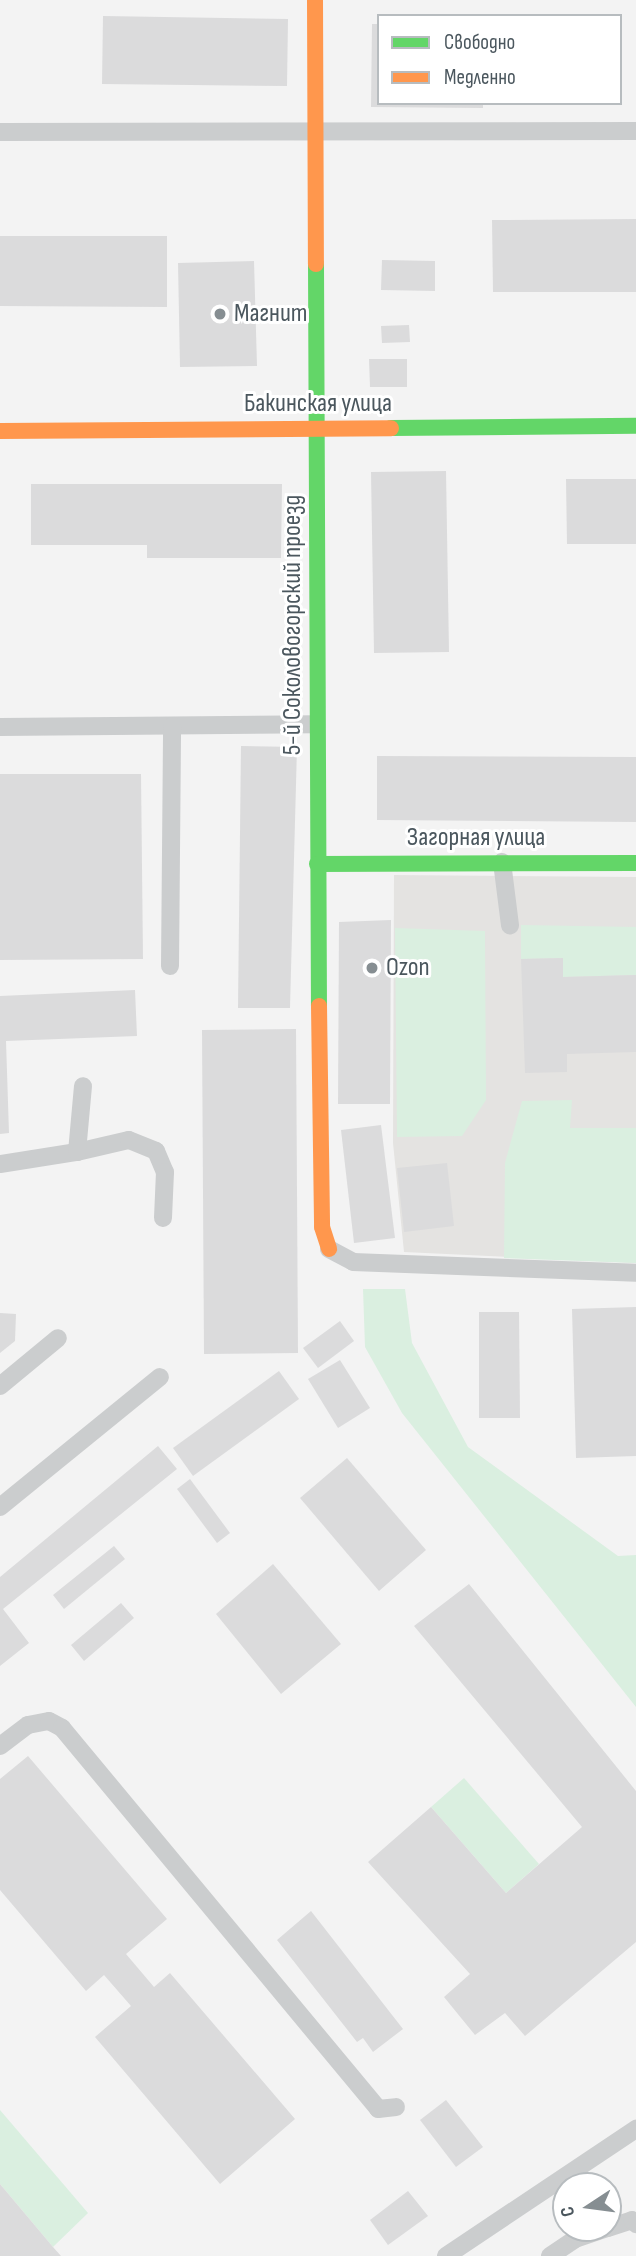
<!DOCTYPE html>
<html>
<head>
<meta charset="utf-8">
<style>
  body { margin:0 }
  #map { position:relative; width:636px; height:2256px; overflow:hidden; background:#f3f3f3; font-family:"Sofia Sans Condensed",sans-serif }
  div>[style] { position:absolute }
  .commercial>* { inset:0; background:#e4e3e1 }
  .green>* { inset:0; background:#daefe0 }
  .building>* { inset:0; background:#dbdbdc }
  .lane>* { height:18px; margin:-9px; padding:0 9px; transform-origin:9px; border-radius:9px; background:#cbcdce }
  .fast>* { height:16px; margin:-8px; padding:0 8px; transform-origin:8px; border-radius:8px; background:#63d668 }
  .slow>* { height:16px; margin:-8px; padding:0 8px; transform-origin:8px; border-radius:8px; background:#ff974d }
  .dots>* { width:19px; height:19px; translate:-50% -50%; box-sizing:border-box; border:4px solid #fff; border-radius:50% }
  span { translate:-50% -50%; white-space:nowrap; text-align:center; line-height:1.15; -webkit-text-stroke:6px #fff; paint-order:stroke }
  .poi-label { font-size:26px; color:#4b575e }
  .left { translate:0 -50%; text-align:left }
  .street-label { font-size:26px; color:#4b575e }
  .legend { position:absolute; left:377px; top:14px; width:245px; height:91px; box-sizing:border-box; background:#fff; border:2px solid #b7bcbf; margin:0; padding:9px 12px; list-style:none; font-size:21px; color:#4b575e }
  .legend li { display:flex; align-items:center; gap:14px; height:35px }
  .legend b { width:35px; border:2px solid #b7bcbf }
  .north { position:absolute; left:552px; top:2172px; width:70px; height:70px; box-sizing:border-box; background:#fff; border:2px solid #b7bcbf; border-radius:50%; rotate:257deg; font-size:19px; font-weight:700; line-height:28px; text-align:center; color:#4b575e }
  .north::after { content:''; display:block; margin:auto; width:24px; height:32px; background:#868e92; clip-path:polygon(50% 0,100% 100%,50% 72%,0 100%) }
</style>
</head>
<body>
<div id="map">
  <div class="commercial">
    <div style="clip-path:polygon(394px 875px,636px 877px,636px 1263px,404px 1252px,393px 1143px)"></div>
  </div>
  <div class="green">
    <div style="clip-path:polygon(521px 925px,636px 927px,636px 975px,563px 977px,563px 958px,521px 959px)"></div>
    <div style="clip-path:polygon(395px 928px,485px 931px,486px 1100px,462px 1136px,397px 1137px)"></div>
    <div style="clip-path:polygon(572px 1100px,570px 1128px,636px 1128px,636px 1263px,504px 1258px,505px 1163px,522px 1101px)"></div>
    <div style="clip-path:polygon(363px 1289px,405px 1289px,412px 1343px,468px 1447px,618px 1556px,636px 1555px,636px 1707px,402px 1413px,365px 1347px)"></div>
    <div style="clip-path:polygon(464px 1778px,539px 1864px,506px 1893px,431px 1807px)"></div>
    <div style="clip-path:polygon(0 2110px,88px 2213px,53px 2247px,0 2184px)"></div>
  </div>
  <div class="building">
    <div style="clip-path:polygon(103px 16px,288px 19px,287px 86px,102px 84px)"></div>
    <div style="clip-path:polygon(372px 24px,379px 24px,379px 103px,483px 103px,483px 108px,371px 107px)"></div>
    <div style="clip-path:polygon(636px 219px,636px 292px,493px 292px,492px 220px)"></div>
    <div style="clip-path:polygon(0 236px,167px 236px,167px 307px,0 306px)"></div>
    <div style="clip-path:polygon(382px 260px,435px 261px,435px 291px,381px 290px)"></div>
    <div style="clip-path:polygon(254px 261px,257px 366px,180px 367px,178px 263px)"></div>
    <div style="clip-path:polygon(409px 325px,410px 342px,382px 343px,381px 326px)"></div>
    <div style="clip-path:polygon(369px 359px,407px 359px,407px 387px,370px 387px)"></div>
    <div style="clip-path:polygon(446px 471px,449px 652px,374px 653px,371px 472px)"></div>
    <div style="clip-path:polygon(566px 479px,636px 479px,636px 544px,567px 544px)"></div>
    <div style="clip-path:polygon(31px 484px,282px 484px,281px 558px,147px 558px,147px 545px,31px 545px)"></div>
    <div style="clip-path:polygon(241px 746px,297px 747px,290px 1008px,238px 1008px)"></div>
    <div style="clip-path:polygon(377px 756px,636px 757px,636px 822px,377px 820px)"></div>
    <div style="clip-path:polygon(0 774px,141px 774px,143px 959px,0 960px)"></div>
    <div style="clip-path:polygon(391px 920px,390px 1104px,338px 1104px,339px 922px)"></div>
    <div style="clip-path:polygon(563px 958px,563px 977px,636px 975px,636px 1052px,567px 1054px,567px 1072px,525px 1073px,521px 959px)"></div>
    <div style="clip-path:polygon(135px 990px,137px 1036px,6px 1041px,9px 1133px,0 1134px,0 996px)"></div>
    <div style="clip-path:polygon(296px 1029px,298px 1353px,204px 1354px,202px 1030px)"></div>
    <div style="clip-path:polygon(381px 1125px,395px 1238px,354px 1243px,341px 1130px)"></div>
    <div style="clip-path:polygon(447px 1163px,454px 1226px,404px 1232px,397px 1168px)"></div>
    <div style="clip-path:polygon(636px 1307px,636px 1456px,576px 1458px,572px 1309px)"></div>
    <div style="clip-path:polygon(479px 1312px,519px 1312px,520px 1418px,479px 1418px)"></div>
    <div style="clip-path:polygon(0 1313px,16px 1314px,15px 1341px,0 1353px)"></div>
    <div style="clip-path:polygon(340px 1321px,354px 1341px,318px 1368px,303px 1348px)"></div>
    <div style="clip-path:polygon(340px 1360px,370px 1408px,338px 1428px,308px 1379px)"></div>
    <div style="clip-path:polygon(279px 1371px,299px 1399px,193px 1476px,173px 1448px)"></div>
    <div style="clip-path:polygon(158px 1446px,177px 1469px,3px 1609px,29px 1643px,0 1666px,0 1577px)"></div>
    <div style="clip-path:polygon(347px 1458px,426px 1550px,379px 1591px,300px 1498px)"></div>
    <div style="clip-path:polygon(190px 1479px,230px 1533px,217px 1543px,177px 1489px)"></div>
    <div style="clip-path:polygon(114px 1546px,125px 1559px,64px 1609px,53px 1595px)"></div>
    <div style="clip-path:polygon(273px 1564px,341px 1644px,281px 1694px,216px 1614px)"></div>
    <div style="clip-path:polygon(469px 1584px,636px 1791px,636px 1942px,525px 2036px,505px 2013px,475px 2035px,444px 1997px,470px 1974px,368px 1862px,431px 1807px,506px 1893px,582px 1827px,414px 1626px)"></div>
    <div style="clip-path:polygon(121px 1603px,134px 1618px,84px 1661px,71px 1645px)"></div>
    <div style="clip-path:polygon(28px 1756px,167px 1919px,126px 1954px,154px 1987px,170px 1973px,295px 2119px,220px 2184px,95px 2037px,131px 2006px,104px 1975px,86px 1991px,0 1890px,0 1779px)"></div>
    <div style="clip-path:polygon(311px 1911px,403px 2029px,373px 2052px,363px 2038px,357px 2042px,277px 1940px)"></div>
    <div style="clip-path:polygon(446px 2100px,483px 2147px,456px 2167px,420px 2120px)"></div>
    <div style="clip-path:polygon(0 2184px,53px 2247px,61px 2256px,0 2256px)"></div>
    <div style="clip-path:polygon(408px 2191px,428px 2216px,388px 2245px,370px 2220px)"></div>
  </div>
  <div class="lane">
    <div style="left:0;top:132px;width:636px;rotate:-0.09deg"></div>
    <div style="left:0;top:727px;width:316px;rotate:-0.5deg"></div>
    <div style="left:502px;top:862px;width:64px;rotate:82.8deg"></div>
    <div style="left:170px;top:966px;width:240px;rotate:-89.5deg"></div>
    <div style="left:77px;top:1152px;width:53px;rotate:-13deg"></div>
    <div style="left:129px;top:1140px;width:29px;rotate:22deg"></div>
    <div style="left:156px;top:1151px;width:23px;rotate:67deg"></div>
    <div style="left:165px;top:1172px;width:46px;rotate:92.5deg"></div>
    <div style="left:0;top:1164px;width:78px;rotate:-8.9deg"></div>
    <div style="left:77px;top:1152px;width:66px;rotate:-84.8deg"></div>
    <div style="left:329px;top:1249px;width:27px;rotate:28deg"></div>
    <div style="left:353px;top:1262px;width:283px;rotate:2.2deg"></div>
    <div style="left:0;top:1386px;width:75px;rotate:-39.6deg"></div>
    <div style="left:0;top:1507px;width:206px;rotate:-39.1deg"></div>
    <div style="left:0;top:1746px;width:35px;rotate:-37deg"></div>
    <div style="left:28px;top:1725px;width:21px;rotate:-11deg"></div>
    <div style="left:49px;top:1721px;width:15px;rotate:28deg"></div>
    <div style="left:62px;top:1728px;width:495px;rotate:50.3deg"></div>
    <div style="left:378px;top:2109px;width:18px;rotate:-6deg"></div>
    <div style="left:608px;top:2228px;width:25px;rotate:-18deg"></div>
    <div style="left:632px;top:2220px;width:6px;rotate:45deg"></div>
    <div style="left:446px;top:2256px;width:229px;rotate:-33.8deg"></div>
    <div style="left:550px;top:2256px;width:30px;rotate:-34deg"></div>
    <div style="left:575px;top:2239px;width:34px;rotate:-19deg"></div>
  </div>
  <div class="fast">
    <div style="left:316px;top:264px;width:742px;rotate:89.77deg"></div>
    <div style="left:391px;top:428px;width:245px;rotate:-0.5deg"></div>
    <div style="left:317px;top:864px;width:319px;rotate:-0.2deg"></div>
  </div>
  <div class="slow">
    <div style="left:315px;top:0;width:264px;rotate:89.8deg"></div>
    <div style="left:0;top:431px;width:391px;rotate:-0.4deg"></div>
    <div style="left:319px;top:1006px;width:221px;rotate:89.2deg"></div>
    <div style="left:322px;top:1227px;width:23px;rotate:72deg"></div>
  </div>
  <div class="dots">
    <div style="left:220px;top:314px;background:#868e92"></div>
    <div style="left:372px;top:968px;background:#868e92"></div>
  </div>
  <div class="poi-label">
    <span class="left" style="left:234px;top:314px">Магнит</span>
    <span class="left" style="left:386px;top:968px">Ozon</span>
  </div>
  <div class="street-label">
    <span style="left:318px;top:404px">Бакинская улица</span>
    <span style="left:293px;top:625px;rotate:-90deg">5-й Соколовогорский проезд</span>
    <span style="left:476px;top:838px">Загорная улица</span>
  </div>
  <ul class="legend">
  <li><b style="height:9px;background:#63d668"></b>Свободно</li>
  <li><b style="height:9px;background:#ff974d"></b>Медленно</li>
  </ul>
  <div class="north">С</div>
</div>
</body>
</html>
